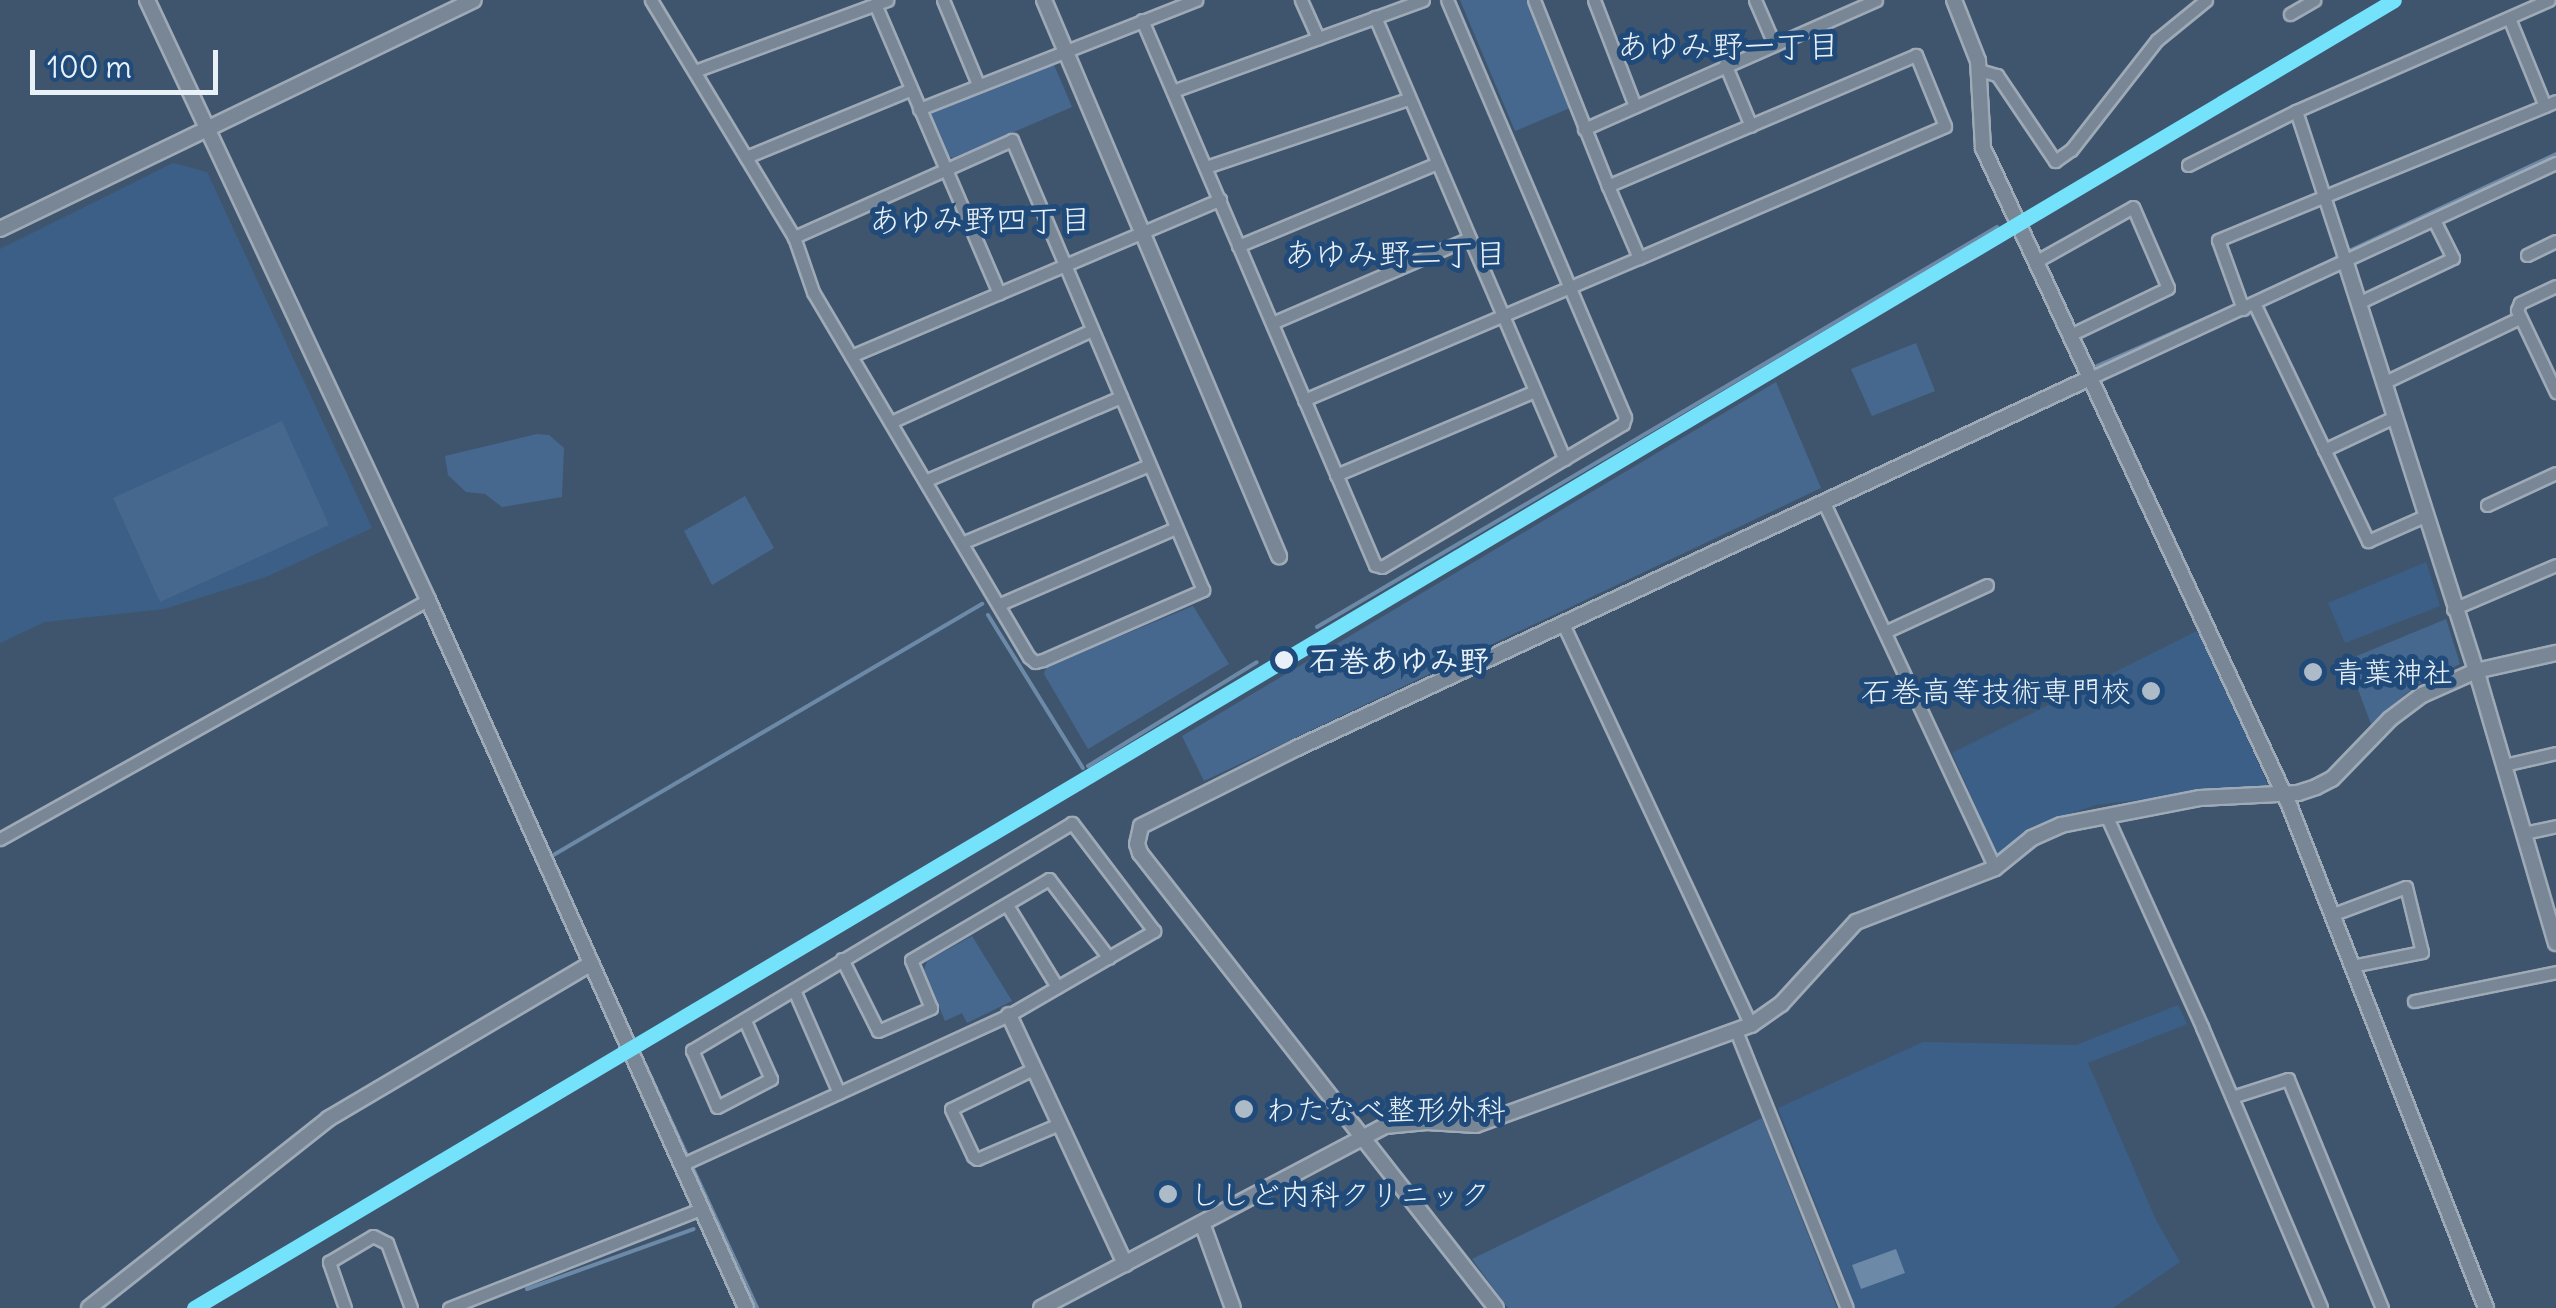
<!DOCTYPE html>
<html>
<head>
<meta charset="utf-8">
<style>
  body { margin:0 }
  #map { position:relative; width:2556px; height:1308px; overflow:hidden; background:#3f556e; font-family:Delius,"Klee One",sans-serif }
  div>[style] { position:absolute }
  .built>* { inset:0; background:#3b5f87 }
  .green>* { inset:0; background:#46688e }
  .water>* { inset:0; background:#6c89a7 }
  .stream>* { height:4px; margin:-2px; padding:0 2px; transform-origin:2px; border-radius:2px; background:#6c89a7 }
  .roads { filter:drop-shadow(2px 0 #9faab7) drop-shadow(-2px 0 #9faab7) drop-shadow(0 2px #9faab7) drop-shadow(0 -2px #9faab7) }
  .minor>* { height:11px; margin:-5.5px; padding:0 5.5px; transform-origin:5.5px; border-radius:5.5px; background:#798695 }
  .tertiary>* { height:14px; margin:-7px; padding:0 7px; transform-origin:7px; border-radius:7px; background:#798695 }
  .rail-1>* { height:15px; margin:-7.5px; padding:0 7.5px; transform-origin:7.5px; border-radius:7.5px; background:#73e2fa }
  .dots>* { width:28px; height:28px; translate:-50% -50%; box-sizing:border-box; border:5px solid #1f4a7a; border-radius:50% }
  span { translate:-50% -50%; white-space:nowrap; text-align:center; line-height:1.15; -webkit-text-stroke:10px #1f4a7a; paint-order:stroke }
  .stop-label { font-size:30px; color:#e8f1f8; font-weight:700 }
  .left { translate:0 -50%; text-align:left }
  .poi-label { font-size:30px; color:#e8f1f8 }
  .right { translate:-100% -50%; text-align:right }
  .neighbourhood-label { font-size:32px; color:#e8f1f8 }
  .scale { position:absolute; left:30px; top:50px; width:188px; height:45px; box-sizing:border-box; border:5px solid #e8f1f8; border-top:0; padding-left:12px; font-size:30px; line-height:35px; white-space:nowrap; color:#e8f1f8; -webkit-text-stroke:8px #1f4a7a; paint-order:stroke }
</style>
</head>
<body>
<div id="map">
  <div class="built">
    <div style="clip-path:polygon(173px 163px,207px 172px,372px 528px,266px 577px,164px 609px,45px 622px,0 643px,0 249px)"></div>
    <div style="clip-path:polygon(2426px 562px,2440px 606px,2345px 643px,2328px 603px)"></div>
    <div style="clip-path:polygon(2199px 630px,2268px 785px,2096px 805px,2034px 826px,1997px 855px,1952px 753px)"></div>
    <div style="clip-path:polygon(2178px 1005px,2187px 1024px,2088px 1063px,2156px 1220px,2180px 1262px,2113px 1308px,1856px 1308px,1778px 1108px,1923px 1042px,2076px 1045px)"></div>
  </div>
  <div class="green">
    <div style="clip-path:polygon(1460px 0,1527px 0,1570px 108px,1515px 131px)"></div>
    <div style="clip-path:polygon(1046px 61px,1054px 65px,1072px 107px,953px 158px,944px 155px,929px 119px,932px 110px)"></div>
    <div style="clip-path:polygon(1916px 343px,1935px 391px,1872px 416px,1851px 369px)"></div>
    <div style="clip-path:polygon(1776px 382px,1821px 488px,1204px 781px,1182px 736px)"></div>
    <div style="clip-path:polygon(282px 421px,329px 525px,160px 602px,113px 498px)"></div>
    <div style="clip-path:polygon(537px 434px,549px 435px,564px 448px,562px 497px,502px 507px,485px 494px,466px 492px,448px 475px,445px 456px)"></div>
    <div style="clip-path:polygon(745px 496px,774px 548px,712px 585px,684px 531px)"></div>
    <div style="clip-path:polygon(1193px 606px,1229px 664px,1088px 749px,1044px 674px,1046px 667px)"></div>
    <div style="clip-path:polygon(2446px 619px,2460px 664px,2415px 686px,2371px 724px,2347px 660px)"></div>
    <div style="clip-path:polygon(972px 936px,1012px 1001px,967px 1023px,962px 1013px,945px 1021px,924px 970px,927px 961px)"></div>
    <div style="clip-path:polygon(1762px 1118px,1837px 1308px,1508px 1308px,1472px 1259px)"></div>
  </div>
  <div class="water">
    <div style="clip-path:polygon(1896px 1249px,1905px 1273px,1861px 1289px,1852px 1265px)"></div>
  </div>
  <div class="stream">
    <div style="left:2347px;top:252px;width:231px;rotate:-25.1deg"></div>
    <div style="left:2261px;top:293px;width:86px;rotate:-24.8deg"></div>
    <div style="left:2097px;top:366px;width:130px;rotate:-23.6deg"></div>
    <div style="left:988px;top:615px;width:180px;rotate:58.2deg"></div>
    <div style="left:1317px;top:627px;width:789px;rotate:-30.47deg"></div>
    <div style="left:1088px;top:766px;width:198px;rotate:-31.6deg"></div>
    <div style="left:550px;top:857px;width:501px;rotate:-30.36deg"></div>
    <div style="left:645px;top:1064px;width:268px;rotate:65.3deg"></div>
    <div style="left:527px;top:1289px;width:177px;rotate:-19.8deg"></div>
  </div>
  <div class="roads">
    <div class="minor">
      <div style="left:651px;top:0;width:277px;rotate:58.9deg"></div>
      <div style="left:794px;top:237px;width:58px;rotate:70.9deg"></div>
      <div style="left:813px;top:292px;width:424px;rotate:59.4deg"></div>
      <div style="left:1029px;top:657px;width:8px;rotate:40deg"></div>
      <div style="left:1035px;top:662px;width:8px;rotate:-14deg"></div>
      <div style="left:1043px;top:660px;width:175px;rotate:-23.6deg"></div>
      <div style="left:1203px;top:590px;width:489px;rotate:-113deg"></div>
      <div style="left:1012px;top:140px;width:239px;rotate:156deg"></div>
      <div style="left:943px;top:0;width:91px;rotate:67.4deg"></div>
      <div style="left:1301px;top:0;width:42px;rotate:65.9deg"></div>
      <div style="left:1534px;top:0;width:200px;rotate:68.3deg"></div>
      <div style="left:1594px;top:0;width:114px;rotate:68.9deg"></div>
      <div style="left:1755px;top:0;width:48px;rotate:66.6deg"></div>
      <div style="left:875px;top:4px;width:315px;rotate:66.8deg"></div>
      <div style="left:2290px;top:14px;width:28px;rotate:-30deg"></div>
      <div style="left:1375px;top:17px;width:481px;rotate:66.8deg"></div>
      <div style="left:2509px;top:18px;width:95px;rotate:67.8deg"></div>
      <div style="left:2545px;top:106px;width:12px;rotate:-24deg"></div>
      <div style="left:1142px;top:20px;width:593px;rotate:66.85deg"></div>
      <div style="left:1375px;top:565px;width:7px;rotate:16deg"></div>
      <div style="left:1382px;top:567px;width:280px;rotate:-30.7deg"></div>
      <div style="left:1623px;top:424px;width:7px;rotate:-74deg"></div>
      <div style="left:1625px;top:417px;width:453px;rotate:-113.1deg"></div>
      <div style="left:1725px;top:64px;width:67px;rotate:67.2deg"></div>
      <div style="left:1979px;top:70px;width:19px;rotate:16deg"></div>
      <div style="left:1997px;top:75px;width:104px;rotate:56deg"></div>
      <div style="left:2055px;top:161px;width:19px;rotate:-35deg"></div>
      <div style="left:2071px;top:150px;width:140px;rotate:-52deg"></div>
      <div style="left:2157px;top:40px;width:63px;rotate:-39.2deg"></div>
      <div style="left:695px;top:71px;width:205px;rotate:-20.3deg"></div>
      <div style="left:1173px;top:91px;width:266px;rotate:-20deg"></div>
      <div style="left:919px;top:109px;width:298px;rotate:-21.5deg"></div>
      <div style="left:2296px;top:111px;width:276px;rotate:-23.7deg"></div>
      <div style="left:1584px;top:129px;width:319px;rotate:-23.8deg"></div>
      <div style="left:746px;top:157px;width:176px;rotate:-22.3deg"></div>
      <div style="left:2188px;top:165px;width:121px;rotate:-26.6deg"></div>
      <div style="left:2296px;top:111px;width:157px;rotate:71.8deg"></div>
      <div style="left:1206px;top:167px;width:213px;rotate:-18.6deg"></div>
      <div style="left:1238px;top:246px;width:216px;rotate:-22.6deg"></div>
      <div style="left:2527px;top:255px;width:32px;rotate:-26deg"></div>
      <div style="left:2035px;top:262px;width:112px;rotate:-29.3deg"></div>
      <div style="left:2133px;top:207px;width:88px;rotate:66.6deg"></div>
      <div style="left:2168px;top:288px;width:109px;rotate:154.4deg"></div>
      <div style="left:2556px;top:286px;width:40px;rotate:155deg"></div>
      <div style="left:2520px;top:303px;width:8px;rotate:113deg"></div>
      <div style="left:2517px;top:310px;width:91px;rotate:64.6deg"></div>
      <div style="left:2254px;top:303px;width:264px;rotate:64.4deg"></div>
      <div style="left:2368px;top:541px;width:62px;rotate:-23.7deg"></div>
      <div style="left:2358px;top:303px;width:105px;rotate:-25.3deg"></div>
      <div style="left:2453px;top:258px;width:42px;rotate:-116.6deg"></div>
      <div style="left:2243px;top:309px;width:73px;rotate:-109.9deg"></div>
      <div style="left:2218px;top:240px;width:353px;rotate:-22.3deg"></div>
      <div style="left:1272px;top:323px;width:215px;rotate:-23.3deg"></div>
      <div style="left:851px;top:356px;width:401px;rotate:-23deg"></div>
      <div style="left:2090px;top:378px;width:513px;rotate:-24.77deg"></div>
      <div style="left:2383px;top:383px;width:151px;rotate:-25.5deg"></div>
      <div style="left:1304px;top:400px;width:364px;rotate:-23deg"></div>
      <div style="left:1639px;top:258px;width:333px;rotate:-23.3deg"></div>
      <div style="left:1945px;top:126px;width:77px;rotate:-112.2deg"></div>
      <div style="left:1916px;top:55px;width:335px;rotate:157deg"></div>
      <div style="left:1608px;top:186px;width:78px;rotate:66.7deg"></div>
      <div style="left:891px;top:422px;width:221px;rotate:-24.6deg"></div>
      <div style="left:2324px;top:450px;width:77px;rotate:-25.2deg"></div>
      <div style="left:1336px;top:475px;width:216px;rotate:-22.9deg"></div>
      <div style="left:927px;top:480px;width:211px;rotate:-23.2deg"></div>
      <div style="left:1824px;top:503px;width:403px;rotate:64.9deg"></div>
      <div style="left:2487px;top:505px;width:76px;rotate:-24.9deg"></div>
      <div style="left:964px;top:542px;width:200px;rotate:-22.6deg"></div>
      <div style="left:1000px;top:604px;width:192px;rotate:-23.4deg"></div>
      <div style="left:2453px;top:609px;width:112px;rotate:-23.1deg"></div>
      <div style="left:1563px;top:624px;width:443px;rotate:64.9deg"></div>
      <div style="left:1887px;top:631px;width:110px;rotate:-24.7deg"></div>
      <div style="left:2504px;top:765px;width:53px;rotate:-13deg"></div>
      <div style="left:2106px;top:815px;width:233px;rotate:65.6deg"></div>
      <div style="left:2202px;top:1027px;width:305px;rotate:67deg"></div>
      <div style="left:2524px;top:833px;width:33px;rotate:-12deg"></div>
      <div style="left:0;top:839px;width:490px;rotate:-29.2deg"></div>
      <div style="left:1007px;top:905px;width:96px;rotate:58.6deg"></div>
      <div style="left:2331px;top:915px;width:80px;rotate:-20.5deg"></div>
      <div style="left:2406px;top:887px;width:67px;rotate:76.2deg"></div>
      <div style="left:2422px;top:952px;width:71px;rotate:168.7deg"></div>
      <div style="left:842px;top:959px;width:80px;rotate:63.4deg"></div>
      <div style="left:878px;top:1031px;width:58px;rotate:-23.5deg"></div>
      <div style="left:931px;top:1008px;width:52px;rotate:-112.6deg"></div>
      <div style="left:911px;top:960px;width:160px;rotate:-30.4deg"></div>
      <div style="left:1049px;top:879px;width:99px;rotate:52.8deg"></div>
      <div style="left:794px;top:990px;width:112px;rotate:66.4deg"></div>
      <div style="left:2414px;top:1001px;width:145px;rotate:-11.5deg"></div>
      <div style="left:1736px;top:1031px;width:298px;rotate:68.2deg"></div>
      <div style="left:1033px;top:1069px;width:91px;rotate:154deg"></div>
      <div style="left:951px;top:1109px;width:52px;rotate:64.9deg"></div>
      <div style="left:973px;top:1156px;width:5px;rotate:37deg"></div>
      <div style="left:977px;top:1159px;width:89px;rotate:-23.1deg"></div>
      <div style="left:2232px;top:1097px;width:59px;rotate:-17.8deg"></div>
      <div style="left:2288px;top:1079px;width:248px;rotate:67.7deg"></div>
      <div style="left:681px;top:1165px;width:361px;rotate:-24.6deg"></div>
      <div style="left:1009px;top:1015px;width:168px;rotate:-30.1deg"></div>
      <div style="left:1154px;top:931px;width:136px;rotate:-127.2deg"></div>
      <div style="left:1072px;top:823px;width:443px;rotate:149.1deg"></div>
      <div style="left:692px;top:1050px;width:62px;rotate:66.3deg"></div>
      <div style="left:717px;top:1107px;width:61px;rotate:-27.4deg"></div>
      <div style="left:771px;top:1079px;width:64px;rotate:-114.1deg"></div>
      <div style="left:345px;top:1308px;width:49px;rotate:-109.2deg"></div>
      <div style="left:329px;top:1262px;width:51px;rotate:-30.6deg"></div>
      <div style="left:373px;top:1236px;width:16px;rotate:27deg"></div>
      <div style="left:387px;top:1243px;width:69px;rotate:69.7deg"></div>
      <div style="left:449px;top:1308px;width:270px;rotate:-21.5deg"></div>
    </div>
    <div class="tertiary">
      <div style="left:147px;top:0;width:663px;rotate:64.9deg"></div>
      <div style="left:428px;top:600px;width:776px;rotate:65.81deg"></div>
      <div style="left:1044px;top:0;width:604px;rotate:67.09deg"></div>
      <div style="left:1954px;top:0;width:66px;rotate:68.5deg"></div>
      <div style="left:1978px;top:61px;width:87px;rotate:86.7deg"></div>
      <div style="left:1983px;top:148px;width:727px;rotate:65.02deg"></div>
      <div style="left:2290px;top:807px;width:538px;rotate:68.63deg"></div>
      <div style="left:0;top:229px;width:526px;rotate:-25.79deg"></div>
      <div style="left:2345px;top:260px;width:441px;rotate:72.3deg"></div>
      <div style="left:2479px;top:680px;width:274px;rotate:73.7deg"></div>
      <div style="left:1009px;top:1015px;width:275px;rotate:65deg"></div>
      <div style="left:1202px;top:1223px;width:90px;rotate:70deg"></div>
      <div style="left:89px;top:1308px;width:305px;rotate:-38.3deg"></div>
      <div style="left:328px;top:1119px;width:302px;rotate:-30.6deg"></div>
      <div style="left:1041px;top:1308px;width:389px;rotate:-27.9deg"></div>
      <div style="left:1385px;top:1126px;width:42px;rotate:-5.4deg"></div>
      <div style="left:1427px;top:1122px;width:49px;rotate:3.5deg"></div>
      <div style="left:1476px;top:1125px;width:293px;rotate:-20deg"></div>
      <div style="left:1751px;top:1025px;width:37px;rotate:-35deg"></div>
      <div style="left:1781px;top:1004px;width:111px;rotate:-47.6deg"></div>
      <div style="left:1856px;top:922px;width:149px;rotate:-21.2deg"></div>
      <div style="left:1995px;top:868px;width:48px;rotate:-39deg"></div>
      <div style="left:2032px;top:838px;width:32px;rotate:-24deg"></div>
      <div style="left:2061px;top:825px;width:142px;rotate:-11deg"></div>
      <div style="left:2200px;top:798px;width:98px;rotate:-2.9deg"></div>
      <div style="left:2298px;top:793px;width:19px;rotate:-18deg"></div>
      <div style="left:2316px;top:787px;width:18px;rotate:-27deg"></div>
      <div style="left:2332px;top:779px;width:83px;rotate:-46deg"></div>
      <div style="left:2390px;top:719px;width:40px;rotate:-37deg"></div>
      <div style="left:2422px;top:695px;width:59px;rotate:-24deg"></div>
      <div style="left:2476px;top:671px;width:82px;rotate:-12.7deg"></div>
      <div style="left:1496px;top:1308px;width:578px;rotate:-128.04deg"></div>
      <div style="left:1140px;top:853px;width:9px;rotate:-108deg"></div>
      <div style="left:1137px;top:844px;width:18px;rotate:-77deg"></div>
      <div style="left:1141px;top:826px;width:174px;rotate:-26.6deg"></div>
      <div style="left:1297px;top:748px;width:875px;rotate:-25.01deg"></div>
    </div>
  </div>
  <div class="rail-1">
    <div style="left:194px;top:1308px;width:2559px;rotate:-30.73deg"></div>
  </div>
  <div class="dots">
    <div style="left:1284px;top:660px;background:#e8f1f8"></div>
    <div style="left:2313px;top:672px;background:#adbac8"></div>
    <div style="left:2151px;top:691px;background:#adbac8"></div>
    <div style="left:1244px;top:1109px;background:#adbac8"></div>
    <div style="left:1168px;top:1194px;background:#adbac8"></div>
  </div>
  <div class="stop-label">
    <span class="left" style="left:1309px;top:660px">石巻あゆみ野</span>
  </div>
  <div class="poi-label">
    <span class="left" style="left:2333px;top:672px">青葉神社</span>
    <span class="right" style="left:2131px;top:691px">石巻高等技術専門校</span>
    <span class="left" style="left:1266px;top:1109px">わたなべ整形外科</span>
    <span class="left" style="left:1190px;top:1194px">ししど内科クリニック</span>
  </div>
  <div class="neighbourhood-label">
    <span style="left:1728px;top:46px">あゆみ野一丁目</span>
    <span style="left:980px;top:220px">あゆみ野四丁目</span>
    <span style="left:1395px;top:254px">あゆみ野二丁目</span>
  </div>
  <div class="scale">100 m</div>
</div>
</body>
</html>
